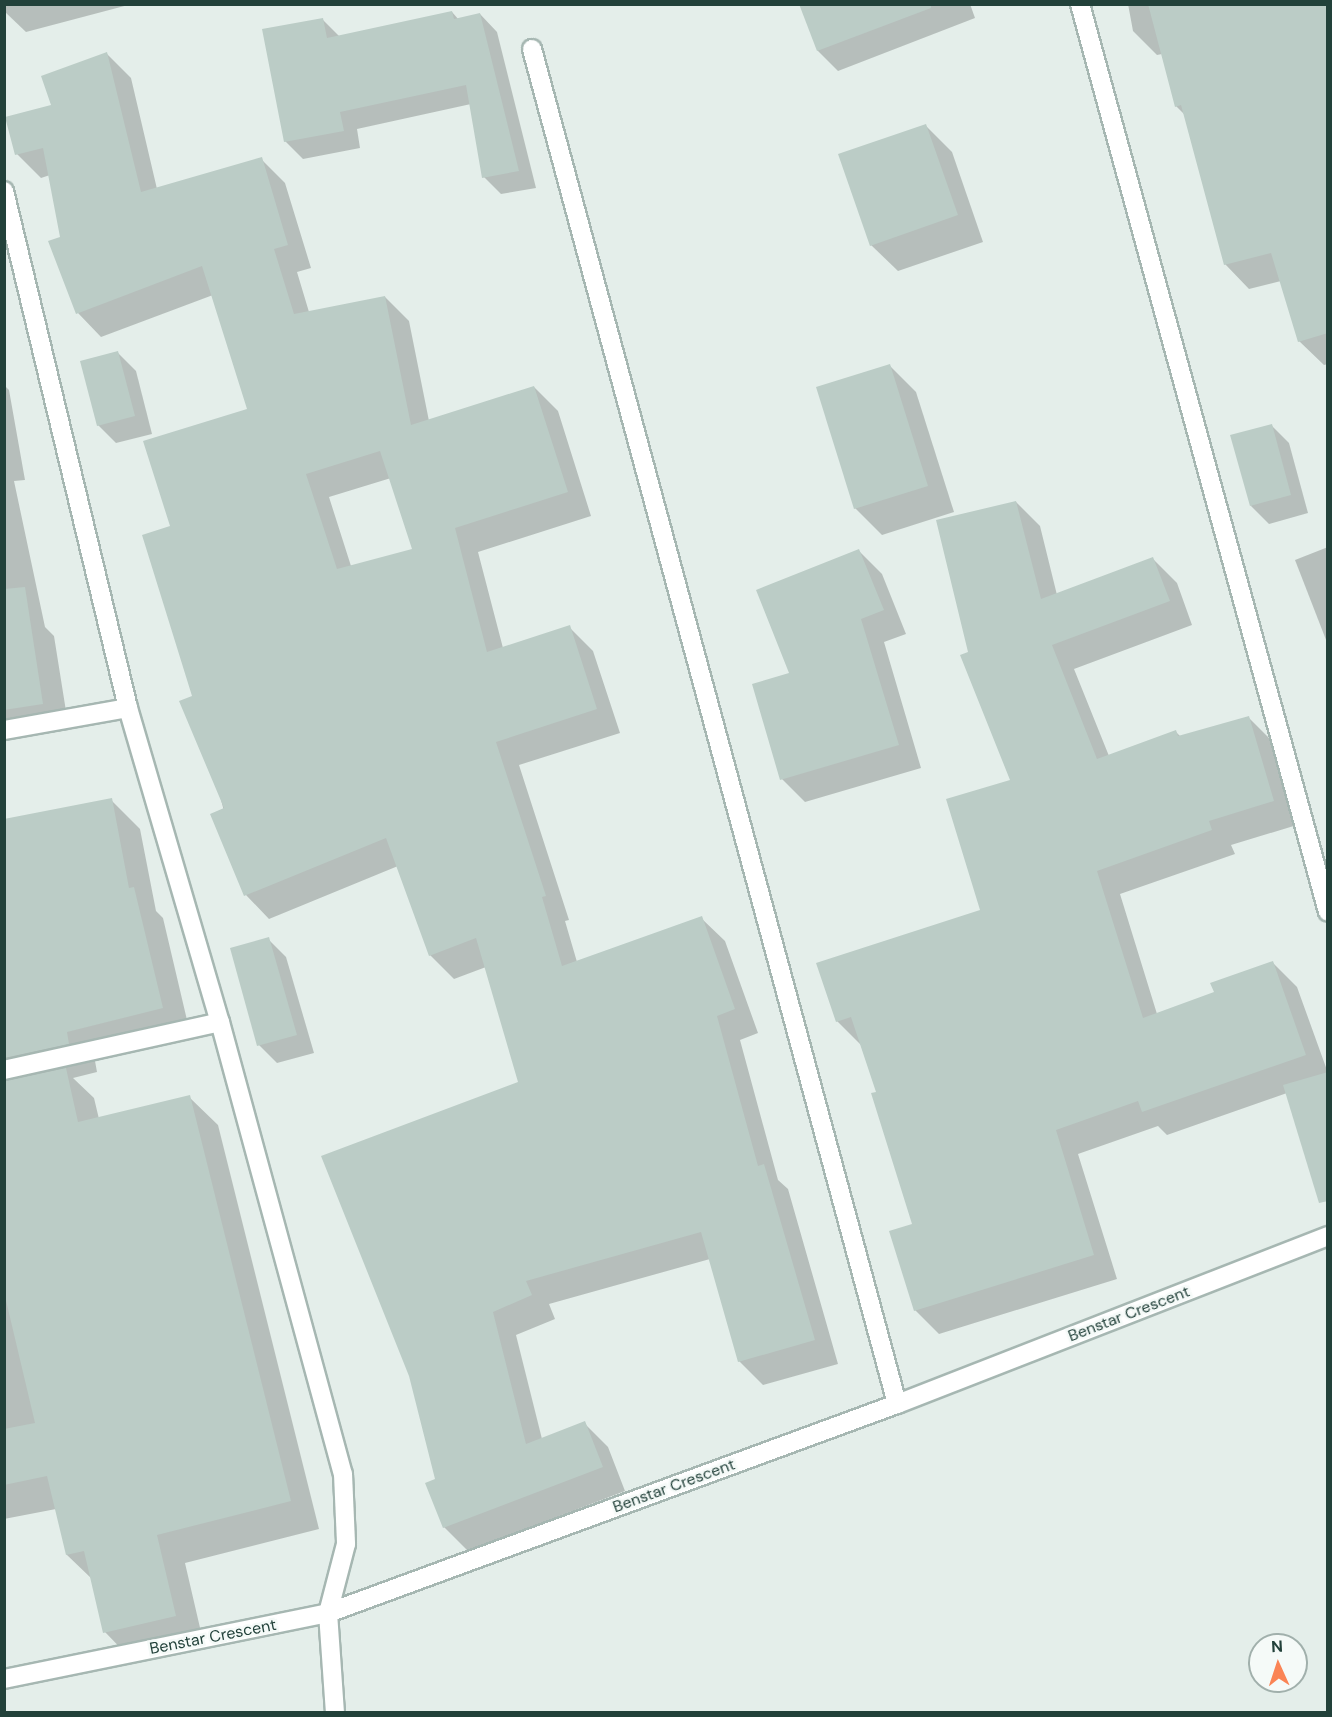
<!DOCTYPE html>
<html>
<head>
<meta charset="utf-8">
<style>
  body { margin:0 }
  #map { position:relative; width:1332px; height:1717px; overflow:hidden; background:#e4eeea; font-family:"DM Sans",sans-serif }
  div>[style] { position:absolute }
  .shadow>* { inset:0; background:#0003 }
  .building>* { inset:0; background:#bbccc6 }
  .roads { filter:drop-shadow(2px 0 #a6b7b2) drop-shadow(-2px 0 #a6b7b2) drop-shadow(0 2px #a6b7b2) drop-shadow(0 -2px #a6b7b2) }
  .minor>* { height:18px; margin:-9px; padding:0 9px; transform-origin:9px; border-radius:9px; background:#fff }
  span { translate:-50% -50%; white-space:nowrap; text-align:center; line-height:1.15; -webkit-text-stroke:5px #f5faf8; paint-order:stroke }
  .street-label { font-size:16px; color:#22413a }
  .frame { position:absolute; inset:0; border:6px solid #22413a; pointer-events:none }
  .north { position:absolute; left:1248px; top:1633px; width:60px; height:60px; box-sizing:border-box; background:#f5faf8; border:2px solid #a1b0ac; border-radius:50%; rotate:357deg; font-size:16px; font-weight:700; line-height:24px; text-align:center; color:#22413a }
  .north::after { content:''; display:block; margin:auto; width:21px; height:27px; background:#fa8455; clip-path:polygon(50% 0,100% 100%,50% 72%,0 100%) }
</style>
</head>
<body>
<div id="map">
  <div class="shadow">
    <div style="clip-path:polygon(4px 4px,132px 4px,26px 32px,4px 11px)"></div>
    <div style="clip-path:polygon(800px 4px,970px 4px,975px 18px,838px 71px,818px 51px)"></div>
    <div style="clip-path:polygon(1128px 4px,1328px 4px,1328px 364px,1324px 365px,1299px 341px,1281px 281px,1249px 289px,1225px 264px,1185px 115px,1176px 106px,1162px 54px,1157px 55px,1133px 31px)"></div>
    <div style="clip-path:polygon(452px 12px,459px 20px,480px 14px,497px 32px,536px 188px,501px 194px,484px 177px,471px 104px,357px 129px,360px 148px,303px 159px,285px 141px,323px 20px,340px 37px)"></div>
    <div style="clip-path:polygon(evenodd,107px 54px,131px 78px,157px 189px,261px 159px,285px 183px,311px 268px,297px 272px,309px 312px,385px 297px,409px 321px,429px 421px,534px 387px,558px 411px,591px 516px,478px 552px,503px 648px,569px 627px,593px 651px,620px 733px,519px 765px,569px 920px,565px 921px,577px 962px,701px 918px,725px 941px,758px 1033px,740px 1040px,778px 1180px,788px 1189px,838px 1364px,763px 1385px,739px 1361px,710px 1259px,549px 1304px,555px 1319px,516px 1335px,542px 1439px,584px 1423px,608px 1447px,625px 1491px,468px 1551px,444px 1527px,437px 1480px,520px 1083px,486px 967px,454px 979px,430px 955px,398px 866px,269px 919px,246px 895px,194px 697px,172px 527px,249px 410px,213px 295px,101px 337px,78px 313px,50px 175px,41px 178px,17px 154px,53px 106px,107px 54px,391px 478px,414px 550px,351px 566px,329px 497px,391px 478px)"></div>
    <div style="clip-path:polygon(926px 126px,952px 152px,983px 242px,898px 271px,871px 245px)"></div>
    <div style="clip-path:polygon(118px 353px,136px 371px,152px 434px,116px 443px,98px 425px)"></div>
    <div style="clip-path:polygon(890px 366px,916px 392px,954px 512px,882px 535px,855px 508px)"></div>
    <div style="clip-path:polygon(4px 385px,9px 390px,25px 480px,14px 481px,45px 627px,54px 636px,69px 730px,4px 740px)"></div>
    <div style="clip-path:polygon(1271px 425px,1289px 443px,1308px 513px,1269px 524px,1251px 506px)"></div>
    <div style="clip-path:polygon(1016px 502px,1040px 526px,1057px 595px,1153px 559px,1177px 583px,1192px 625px,1074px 669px,1109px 756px,1176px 732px,1181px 737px,1248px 717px,1272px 741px,1297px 825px,1231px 845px,1235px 854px,1120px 894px,1157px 1014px,1216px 993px,1273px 963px,1297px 987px,1328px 1073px,1287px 1093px,1167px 1135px,1158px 1126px,1078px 1154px,1117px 1279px,939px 1334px,915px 1310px,914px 1225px,878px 1093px,861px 1045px,837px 1021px,981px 911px,1012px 781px,970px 653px)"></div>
    <div style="clip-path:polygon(1328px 547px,1328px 645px,1295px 560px)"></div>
    <div style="clip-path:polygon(859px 551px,882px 574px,906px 634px,884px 642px,921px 768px,805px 802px,782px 779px,791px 674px)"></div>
    <div style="clip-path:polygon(111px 800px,140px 829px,156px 911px,163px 918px,191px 1037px,95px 1061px,97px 1072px,73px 1078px,94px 1098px,99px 1119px,189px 1097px,218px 1125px,319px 1529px,185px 1563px,204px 1645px,133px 1661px,105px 1632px,92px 1579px,67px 1555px,56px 1509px,4px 1519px,4px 820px)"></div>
    <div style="clip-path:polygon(268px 939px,286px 957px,314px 1053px,277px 1063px,259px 1045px)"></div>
  </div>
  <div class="building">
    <div style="clip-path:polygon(799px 4px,931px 4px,931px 8px,817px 51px)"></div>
    <div style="clip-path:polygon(1148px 4px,1328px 4px,1328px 333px,1298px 342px,1271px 253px,1224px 265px,1181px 105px,1175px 107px)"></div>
    <div style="clip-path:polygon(452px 11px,454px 19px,480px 13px,519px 171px,482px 178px,466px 85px,340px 112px,344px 131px,284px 142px,262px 29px,323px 18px,327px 38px)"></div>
    <div style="clip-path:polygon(evenodd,107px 52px,141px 192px,262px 157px,288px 245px,274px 249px,294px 314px,385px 296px,411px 425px,534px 386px,568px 492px,455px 528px,487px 652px,570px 625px,597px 709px,496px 742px,546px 896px,542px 897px,562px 966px,702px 916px,735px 1009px,717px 1016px,758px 1166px,764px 1164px,815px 1340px,738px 1362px,701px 1232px,526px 1281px,532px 1295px,493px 1312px,526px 1444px,585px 1421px,603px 1467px,443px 1528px,425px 1483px,435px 1479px,409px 1376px,321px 1156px,518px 1082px,476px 938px,429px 956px,386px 838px,244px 896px,210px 814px,224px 808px,179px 701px,192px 696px,142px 535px,170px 526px,143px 441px,247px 409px,202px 266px,76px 314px,48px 241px,60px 237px,43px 148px,15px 155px,5px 117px,51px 105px,41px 76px,107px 52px,380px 451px,412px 549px,337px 569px,306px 474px,380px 451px)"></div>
    <div style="clip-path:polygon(926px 124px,958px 215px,870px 246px,838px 154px)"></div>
    <div style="clip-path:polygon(118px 351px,135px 416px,97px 426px,80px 361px)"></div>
    <div style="clip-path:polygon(890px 364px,928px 486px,854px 509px,816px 387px)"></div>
    <div style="clip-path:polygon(1272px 424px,1291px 495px,1250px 506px,1230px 435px)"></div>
    <div style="clip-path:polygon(1016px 501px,1041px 599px,1153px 557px,1170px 601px,1052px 645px,1097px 759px,1176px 730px,1178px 736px,1249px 716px,1274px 801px,1209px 821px,1212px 830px,1097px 871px,1143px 1018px,1214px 992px,1210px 983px,1273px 961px,1306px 1055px,1142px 1112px,1138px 1101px,1056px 1130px,1094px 1255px,914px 1311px,889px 1231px,912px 1224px,871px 1093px,876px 1092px,851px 1017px,836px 1022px,816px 963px,980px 910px,946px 799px,1010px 780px,960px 655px,968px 652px,936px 520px)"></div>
    <div style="clip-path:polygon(859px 549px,884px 610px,861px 619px,899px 745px,780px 780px,752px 684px,789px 673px,756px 590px)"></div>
    <div style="clip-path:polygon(25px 587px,43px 704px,4px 710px,4px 589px)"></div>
    <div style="clip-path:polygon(112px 798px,129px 888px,134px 887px,163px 1008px,67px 1032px,69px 1044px,4px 1058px,4px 819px)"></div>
    <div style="clip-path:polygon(269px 937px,297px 1035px,257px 1046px,230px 948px)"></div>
    <div style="clip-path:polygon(66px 1068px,78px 1122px,190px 1095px,291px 1501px,157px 1535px,176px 1616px,103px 1633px,84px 1551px,66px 1555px,47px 1476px,4px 1485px,4px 1429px,35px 1423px,4px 1292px,4px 1081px)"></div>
    <div style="clip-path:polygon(1328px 1072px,1328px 1201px,1319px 1203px,1283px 1085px)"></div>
  </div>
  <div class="roads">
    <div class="minor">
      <div style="left:1080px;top:4px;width:941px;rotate:74.72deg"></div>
      <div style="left:532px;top:49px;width:1403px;rotate:74.92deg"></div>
      <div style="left:4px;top:191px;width:532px;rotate:76.51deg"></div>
      <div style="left:128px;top:708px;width:327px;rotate:73.7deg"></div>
      <div style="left:220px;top:1022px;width:468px;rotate:74.8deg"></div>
      <div style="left:343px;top:1474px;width:70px;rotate:87.5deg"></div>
      <div style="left:346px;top:1544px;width:71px;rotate:104.6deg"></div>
      <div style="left:328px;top:1613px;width:99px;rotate:86deg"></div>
      <div style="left:4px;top:730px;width:126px;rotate:-10.1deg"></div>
      <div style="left:4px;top:1070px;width:221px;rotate:-12.5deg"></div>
      <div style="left:4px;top:1679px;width:331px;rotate:-11.5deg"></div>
      <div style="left:328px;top:1613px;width:606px;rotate:-20.17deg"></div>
      <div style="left:897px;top:1404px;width:463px;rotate:-21.3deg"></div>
    </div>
  </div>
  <div class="street-label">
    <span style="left:1129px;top:1314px;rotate:-21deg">Benstar Crescent</span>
    <span style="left:674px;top:1486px;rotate:-20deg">Benstar Crescent</span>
    <span style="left:213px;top:1637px;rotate:-11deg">Benstar Crescent</span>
  </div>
  <div class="frame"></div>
  <div class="north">N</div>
</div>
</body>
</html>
